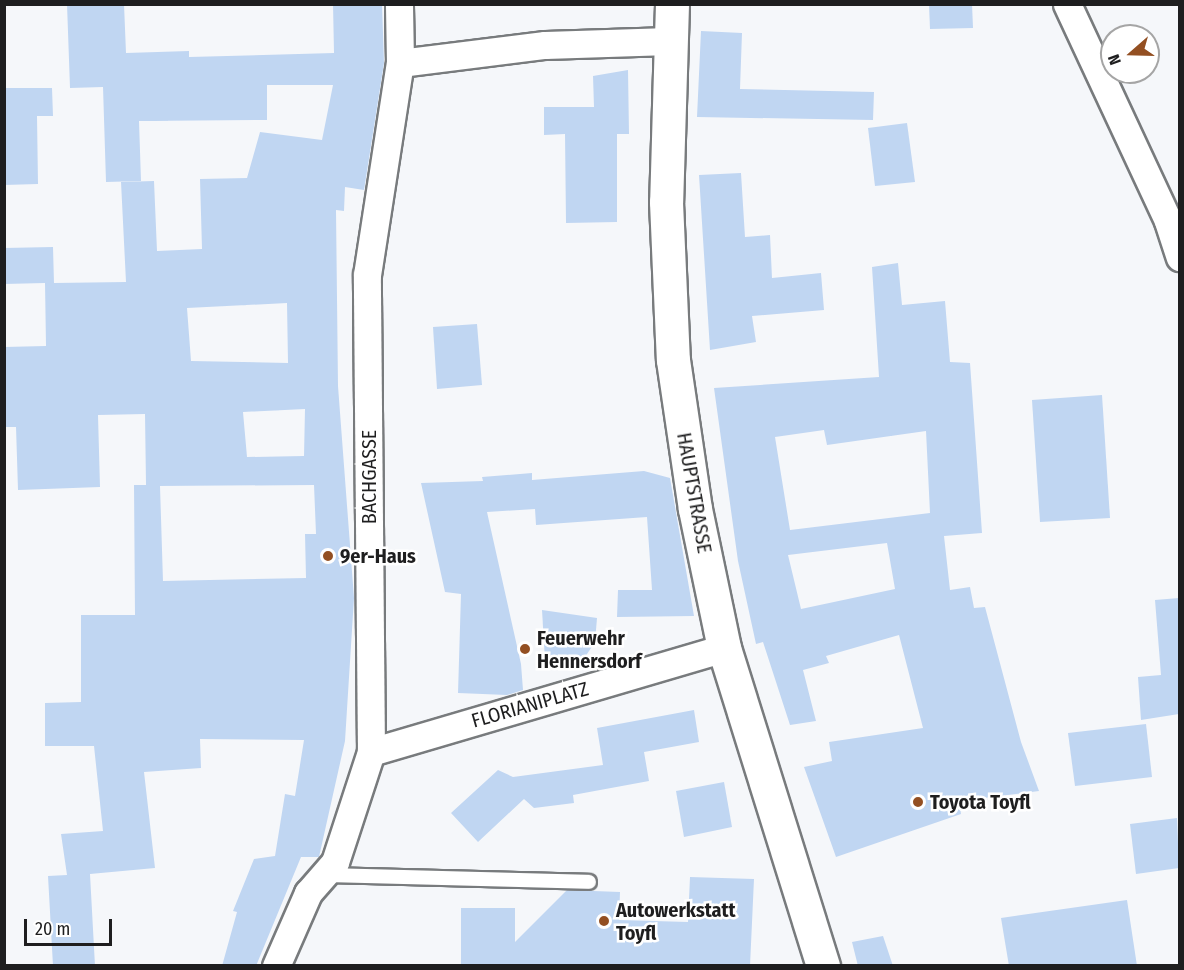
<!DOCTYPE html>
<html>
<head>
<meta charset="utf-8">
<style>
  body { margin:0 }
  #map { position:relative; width:1184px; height:970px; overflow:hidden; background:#f5f7fa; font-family:"Fira Sans Condensed",sans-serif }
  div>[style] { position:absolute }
  .building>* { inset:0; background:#c0d6f2 }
  .roads { filter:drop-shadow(2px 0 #787b7d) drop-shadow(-2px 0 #787b7d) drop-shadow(0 2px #787b7d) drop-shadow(0 -2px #787b7d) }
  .lane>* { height:14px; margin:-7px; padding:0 7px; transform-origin:7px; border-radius:7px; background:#fff }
  .street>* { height:27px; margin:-13.5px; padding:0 13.5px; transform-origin:13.5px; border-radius:13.5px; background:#fff }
  .secondary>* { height:33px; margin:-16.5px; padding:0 16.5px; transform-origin:16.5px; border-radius:16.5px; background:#fff }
  .dots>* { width:16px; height:16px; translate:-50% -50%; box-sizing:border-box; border:3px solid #fff; border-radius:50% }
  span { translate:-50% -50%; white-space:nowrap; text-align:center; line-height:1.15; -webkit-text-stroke:5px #fff; paint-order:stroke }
  .street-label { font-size:20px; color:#1e1e1f }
  .poi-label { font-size:20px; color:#1e1e1f; font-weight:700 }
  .left { translate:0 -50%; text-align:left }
  .frame { position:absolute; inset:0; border:6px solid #1e1e1f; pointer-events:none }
  .north { position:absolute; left:1100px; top:24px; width:60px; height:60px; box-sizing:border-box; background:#fff; border:2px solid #a5a5a5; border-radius:50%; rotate:250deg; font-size:16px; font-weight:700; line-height:24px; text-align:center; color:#1e1e1f }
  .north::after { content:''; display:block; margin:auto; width:21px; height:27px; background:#934f22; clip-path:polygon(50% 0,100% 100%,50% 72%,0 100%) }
  .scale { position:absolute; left:24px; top:919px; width:88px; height:27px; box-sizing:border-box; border:3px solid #1e1e1f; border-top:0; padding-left:8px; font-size:18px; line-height:21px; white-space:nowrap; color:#1e1e1f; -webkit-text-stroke:4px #fff; paint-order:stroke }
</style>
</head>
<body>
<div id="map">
  <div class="building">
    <div style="clip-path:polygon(evenodd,67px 4px,124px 4px,126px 53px,189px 51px,189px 57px,334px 53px,333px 4px,382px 4px,384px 63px,364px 190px,345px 187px,344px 211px,336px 210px,338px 386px,354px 598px,345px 741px,319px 857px,301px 857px,256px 966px,222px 966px,237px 912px,233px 911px,254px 859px,275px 856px,285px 794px,295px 796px,304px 740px,200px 739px,201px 768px,144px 772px,155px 868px,90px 874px,95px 966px,53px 966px,48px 876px,67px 875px,61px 834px,103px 831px,94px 746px,45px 746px,45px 703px,81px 702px,81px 615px,135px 615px,134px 485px,146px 485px,145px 414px,98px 415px,100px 487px,18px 490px,16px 427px,4px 427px,4px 347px,46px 346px,45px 283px,4px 284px,4px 248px,53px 247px,54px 283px,126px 282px,121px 182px,154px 181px,157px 251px,202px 249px,200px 179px,247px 178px,260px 132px,322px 140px,333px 85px,267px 85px,267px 120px,139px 121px,141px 181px,106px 182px,103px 87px,70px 88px,67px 4px,287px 303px,288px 363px,191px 361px,187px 308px,287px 303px,67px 4px,305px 409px,304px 456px,247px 457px,243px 412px,305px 409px,67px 4px,314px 485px,316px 534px,305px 534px,306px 578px,163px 581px,160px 486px,156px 486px,314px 485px)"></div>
    <div style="clip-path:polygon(929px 4px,972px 4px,973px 28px,930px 29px)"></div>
    <div style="clip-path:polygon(701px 31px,742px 33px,740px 89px,874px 92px,873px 120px,697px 117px)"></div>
    <div style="clip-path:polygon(628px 70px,629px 134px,617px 134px,617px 222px,566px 223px,565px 134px,544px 135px,544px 107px,594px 107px,593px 76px)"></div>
    <div style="clip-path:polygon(4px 88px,52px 88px,53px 116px,37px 116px,38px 184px,4px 185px)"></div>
    <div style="clip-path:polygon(907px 123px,915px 182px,875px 186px,868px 128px)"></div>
    <div style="clip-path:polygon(741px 173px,745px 237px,770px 235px,772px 278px,821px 273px,824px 310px,752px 316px,756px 342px,710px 350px,699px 175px)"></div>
    <div style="clip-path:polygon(evenodd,898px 263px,902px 305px,945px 301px,950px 362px,970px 363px,982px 533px,944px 536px,950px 590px,970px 587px,974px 608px,985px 607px,1021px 742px,1039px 791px,959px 801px,961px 814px,836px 857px,804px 767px,832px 761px,829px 742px,923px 728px,899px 635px,826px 656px,829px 663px,803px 670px,816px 721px,790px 725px,763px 642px,756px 644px,738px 561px,714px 388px,879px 377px,872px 267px,898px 263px,824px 430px,827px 445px,926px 431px,930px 513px,790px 530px,775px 437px,824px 430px,898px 263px,887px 543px,895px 589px,801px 609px,788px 555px,887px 543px)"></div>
    <div style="clip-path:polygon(477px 324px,482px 385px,437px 389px,433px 327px)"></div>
    <div style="clip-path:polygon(1102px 395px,1110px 518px,1040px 522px,1032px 400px)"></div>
    <div style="clip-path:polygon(644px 471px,670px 478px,694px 616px,617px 617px,618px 590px,652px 590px,647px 517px,536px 525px,535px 509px,487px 512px,521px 664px,523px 690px,507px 695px,458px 693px,461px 594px,445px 592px,421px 483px,483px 481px,482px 477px,532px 473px,532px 480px)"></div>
    <div style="clip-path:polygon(1179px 598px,1179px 714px,1141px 720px,1138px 677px,1161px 675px,1155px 600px)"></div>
    <div style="clip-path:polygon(542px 610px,597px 618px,595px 642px,585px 657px,545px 660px)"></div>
    <div style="clip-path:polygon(694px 710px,699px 742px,644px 752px,649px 781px,573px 795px,574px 803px,534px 808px,524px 799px,478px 842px,451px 813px,498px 770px,513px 777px,603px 765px,597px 728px)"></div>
    <div style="clip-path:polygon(1146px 724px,1152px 777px,1075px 786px,1068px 733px)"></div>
    <div style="clip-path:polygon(724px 782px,732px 827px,684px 837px,676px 791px)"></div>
    <div style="clip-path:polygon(1177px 818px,1179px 868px,1136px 874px,1130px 824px)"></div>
    <div style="clip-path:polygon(690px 877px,754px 879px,750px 966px,461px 966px,461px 908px,515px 908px,515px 942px,567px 890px,620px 892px,619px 920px,688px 922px)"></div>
    <div style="clip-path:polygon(1127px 900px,1137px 966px,1009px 966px,1001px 918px)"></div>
    <div style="clip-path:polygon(883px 936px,893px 966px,858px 966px,852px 942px)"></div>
  </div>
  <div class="roads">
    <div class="lane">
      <div style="left:324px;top:875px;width:265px;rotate:1.5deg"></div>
    </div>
    <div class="street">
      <div style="left:1067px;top:4px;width:239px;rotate:65deg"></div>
      <div style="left:1168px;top:221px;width:38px;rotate:72deg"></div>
      <div style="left:400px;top:63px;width:146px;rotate:-7.1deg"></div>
      <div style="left:545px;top:45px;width:124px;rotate:-1.8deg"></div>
      <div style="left:371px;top:752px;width:368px;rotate:-16.4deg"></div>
      <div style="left:276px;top:966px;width:80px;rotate:-66.3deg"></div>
      <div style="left:308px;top:893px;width:41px;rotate:-48.9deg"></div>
      <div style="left:335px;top:862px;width:116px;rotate:-71.9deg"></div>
      <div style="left:371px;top:752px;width:477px;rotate:-90.5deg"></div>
      <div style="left:367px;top:275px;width:215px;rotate:-81.2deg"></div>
      <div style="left:400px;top:63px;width:59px;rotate:-91deg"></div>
    </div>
    <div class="secondary">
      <div style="left:672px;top:4px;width:198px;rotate:91.7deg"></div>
      <div style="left:666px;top:202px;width:158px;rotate:87.5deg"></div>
      <div style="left:673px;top:360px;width:151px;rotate:81.6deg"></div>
      <div style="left:695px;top:509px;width:142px;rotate:78.2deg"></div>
      <div style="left:724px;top:648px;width:333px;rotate:72.7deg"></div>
    </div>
  </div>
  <div class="dots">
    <div style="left:328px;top:556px;background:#934f22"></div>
    <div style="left:525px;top:649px;background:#934f22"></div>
    <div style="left:918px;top:802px;background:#934f22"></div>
    <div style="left:604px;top:921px;background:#934f22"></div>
  </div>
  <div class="street-label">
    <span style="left:369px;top:477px;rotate:-90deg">BACHGASSE</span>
    <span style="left:694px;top:493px;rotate:80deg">HAUPTSTRASSE</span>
    <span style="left:530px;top:705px;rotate:-16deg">FLORIANIPLATZ</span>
  </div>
  <div class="poi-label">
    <span class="left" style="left:340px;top:556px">9er-Haus</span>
    <span class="left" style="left:537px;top:650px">Feuerwehr<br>Hennersdorf</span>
    <span class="left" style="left:930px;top:802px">Toyota Toyfl</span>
    <span class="left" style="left:616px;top:922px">Autowerkstatt<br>Toyfl</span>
  </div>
  <div class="frame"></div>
  <div class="north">N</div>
  <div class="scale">20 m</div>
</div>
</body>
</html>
